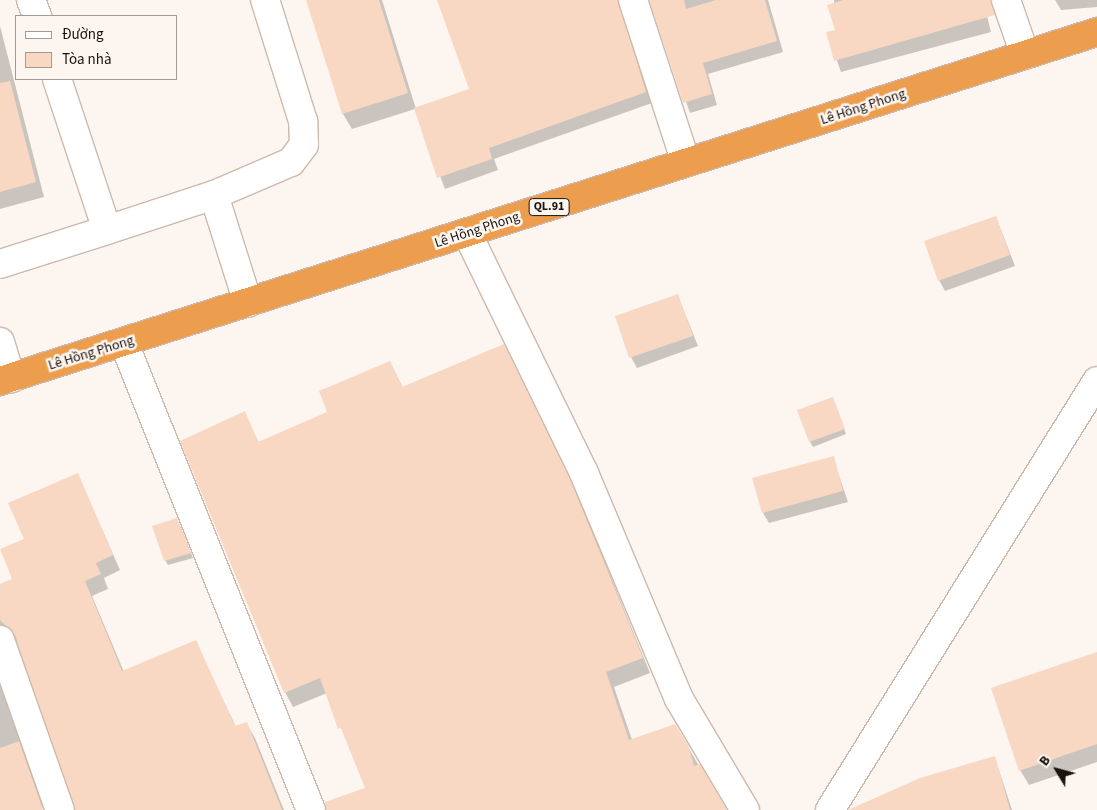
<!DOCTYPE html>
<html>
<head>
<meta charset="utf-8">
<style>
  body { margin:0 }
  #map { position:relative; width:1097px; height:810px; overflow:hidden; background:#fdf5ef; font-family:"Source Sans 3",sans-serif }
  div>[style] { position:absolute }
  .shadow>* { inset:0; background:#0003 }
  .building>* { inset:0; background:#f8d8c2 }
  .roads { filter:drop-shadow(1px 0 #cdb9ab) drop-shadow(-1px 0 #cdb9ab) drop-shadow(0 1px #cdb9ab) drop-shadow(0 -1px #cdb9ab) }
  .minor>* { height:28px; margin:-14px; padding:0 14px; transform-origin:14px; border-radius:14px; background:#fff }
  .highway>* { height:28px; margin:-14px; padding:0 14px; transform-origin:14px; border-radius:14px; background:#ed9d4e }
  span { translate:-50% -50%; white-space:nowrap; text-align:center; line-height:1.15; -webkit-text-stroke:5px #fdf5ef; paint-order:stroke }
  .shield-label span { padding:1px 4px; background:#fdf5ef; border:1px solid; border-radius:4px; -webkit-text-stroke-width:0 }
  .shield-label { font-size:12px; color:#19120d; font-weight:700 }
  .street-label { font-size:14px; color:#19120d }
  .legend { position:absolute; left:15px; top:15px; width:162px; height:65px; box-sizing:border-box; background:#fdf5ef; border:1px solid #a29a95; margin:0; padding:6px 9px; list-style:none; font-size:15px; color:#19120d }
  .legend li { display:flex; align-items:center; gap:10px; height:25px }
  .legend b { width:25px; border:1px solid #a29a95 }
  .north { position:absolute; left:1032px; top:745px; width:50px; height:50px; -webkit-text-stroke:4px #fdf5ef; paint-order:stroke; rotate:307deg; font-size:14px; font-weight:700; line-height:20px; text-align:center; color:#19120d }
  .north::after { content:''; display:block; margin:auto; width:18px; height:22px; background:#19120d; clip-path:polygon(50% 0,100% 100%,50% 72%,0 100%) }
</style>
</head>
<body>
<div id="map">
  <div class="shadow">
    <div style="clip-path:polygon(307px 0,382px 0,416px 109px,470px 90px,438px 0,629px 0,624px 16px,652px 103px,494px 159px,498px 170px,445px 189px,415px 109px,352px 129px,343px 114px)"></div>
    <div style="clip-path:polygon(651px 0,768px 0,783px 52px,708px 74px,717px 105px,690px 113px)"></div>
    <div style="clip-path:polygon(834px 0,983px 0,991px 32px,841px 72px,827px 33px,836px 31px)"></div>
    <div style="clip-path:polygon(1055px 0,1097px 0,1097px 7px,1061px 10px)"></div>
    <div style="clip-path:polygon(0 26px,44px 197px,0 209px)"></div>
    <div style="clip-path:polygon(996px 217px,1015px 266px,945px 291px,939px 280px)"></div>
    <div style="clip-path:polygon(678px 296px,698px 346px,637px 368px,631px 357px)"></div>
    <div style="clip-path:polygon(512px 361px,578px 496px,650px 673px,614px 687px,632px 740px,675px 725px,725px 810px,348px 810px,366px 789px,327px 693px,293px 707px,285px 692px,244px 413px,259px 443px,329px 412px,390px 362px,403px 388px)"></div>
    <div style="clip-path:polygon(835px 404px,846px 434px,813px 447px,810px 442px)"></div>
    <div style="clip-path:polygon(833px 458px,848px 502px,769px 523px,763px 513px)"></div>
    <div style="clip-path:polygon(78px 475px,120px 570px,104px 578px,108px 589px,92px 596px,124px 672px,195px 641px,236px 727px,246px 723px,255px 738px,284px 810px,76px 810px,17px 642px,3px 640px,0 643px,0 603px,14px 580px,25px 540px)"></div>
    <div style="clip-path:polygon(180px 525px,193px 558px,168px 565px,165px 560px)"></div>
    <div style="clip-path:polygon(1097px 653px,1097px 762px,1029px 785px,1020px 770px)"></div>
    <div style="clip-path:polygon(0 681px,44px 807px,35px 810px,0 810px)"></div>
    <div style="clip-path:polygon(995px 758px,1012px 810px,891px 810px)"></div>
  </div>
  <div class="building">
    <div style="clip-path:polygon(306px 0,379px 0,408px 93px,342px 114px)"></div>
    <div style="clip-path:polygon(437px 0,618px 0,646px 92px,489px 148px,492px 159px,437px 178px,414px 108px,469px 89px)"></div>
    <div style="clip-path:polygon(649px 0,684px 0,686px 9px,716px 0,765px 0,777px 41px,703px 63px,712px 94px,683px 103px)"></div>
    <div style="clip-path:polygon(843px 0,991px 0,995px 15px,834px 61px,826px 32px,835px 30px,827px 5px)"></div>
    <div style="clip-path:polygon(10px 81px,36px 182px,0 192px,0 83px)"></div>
    <div style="clip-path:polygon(996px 216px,1010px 255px,938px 281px,924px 241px)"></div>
    <div style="clip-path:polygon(678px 294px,693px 336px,629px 358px,615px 316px)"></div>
    <div style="clip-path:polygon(504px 344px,570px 479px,643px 658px,606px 672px,629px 740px,675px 724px,688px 745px,694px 766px,700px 764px,727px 810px,326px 810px,325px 802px,365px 788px,341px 728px,338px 729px,320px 678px,284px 693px,180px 441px,245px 411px,258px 442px,327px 412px,319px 391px,390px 361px,402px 387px)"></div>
    <div style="clip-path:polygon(833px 397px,845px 429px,809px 442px,797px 410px)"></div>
    <div style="clip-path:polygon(834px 456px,843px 491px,762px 513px,752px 478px)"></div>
    <div style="clip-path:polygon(78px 473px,113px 555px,96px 563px,101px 574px,85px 581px,122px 671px,196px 640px,235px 726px,247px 722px,282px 810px,75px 810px,15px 635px,0 620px,0 584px,12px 579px,0 549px,24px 539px,8px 503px)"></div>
    <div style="clip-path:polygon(177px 518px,191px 553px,164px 561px,152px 526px)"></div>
    <div style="clip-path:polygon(1097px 652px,1097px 744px,1019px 771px,991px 688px)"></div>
    <div style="clip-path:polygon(19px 741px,43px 810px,0 810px,0 748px)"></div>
    <div style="clip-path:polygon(995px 756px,1010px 810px,848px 810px,920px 778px)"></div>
  </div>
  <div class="roads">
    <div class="minor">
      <div style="left:31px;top:0;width:17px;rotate:69deg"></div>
      <div style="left:633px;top:0;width:171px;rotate:72deg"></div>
      <div style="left:1006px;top:0;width:58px;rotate:70.9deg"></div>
      <div style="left:57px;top:79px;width:159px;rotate:71.7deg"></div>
      <div style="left:107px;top:230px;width:113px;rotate:-18.1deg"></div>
      <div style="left:467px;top:233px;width:267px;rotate:64deg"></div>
      <div style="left:584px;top:473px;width:245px;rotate:67.2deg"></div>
      <div style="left:679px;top:699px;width:129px;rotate:59.3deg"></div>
      <div style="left:0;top:264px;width:112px;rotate:-17.6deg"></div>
      <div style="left:248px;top:303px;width:113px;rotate:-107.5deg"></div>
      <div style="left:214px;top:195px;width:84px;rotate:-23.2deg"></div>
      <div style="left:291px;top:162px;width:21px;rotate:-53deg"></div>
      <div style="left:304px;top:145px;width:24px;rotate:-92deg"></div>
      <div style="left:303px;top:121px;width:127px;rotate:-107.4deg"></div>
      <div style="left:0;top:342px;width:38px;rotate:73deg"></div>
      <div style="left:124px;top:343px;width:503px;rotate:68.18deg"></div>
      <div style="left:0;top:640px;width:180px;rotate:70.6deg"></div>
      <div style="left:830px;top:810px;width:505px;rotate:-58.1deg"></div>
    </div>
    <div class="highway">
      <div style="left:0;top:381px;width:1151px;rotate:-17.65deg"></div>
    </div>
  </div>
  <div class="shield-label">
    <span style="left:549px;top:207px">QL.91</span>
  </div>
  <div class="street-label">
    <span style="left:863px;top:107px;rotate:-18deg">Lê Hồng Phong</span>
    <span style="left:477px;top:230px;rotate:-18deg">Lê Hồng Phong</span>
    <span style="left:91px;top:353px;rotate:-17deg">Lê Hồng Phong</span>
  </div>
  <ul class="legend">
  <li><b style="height:6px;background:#fff"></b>Đường</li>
  <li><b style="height:14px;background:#f8d8c2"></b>Tòa nhà</li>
  </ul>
  <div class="north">B</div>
</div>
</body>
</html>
